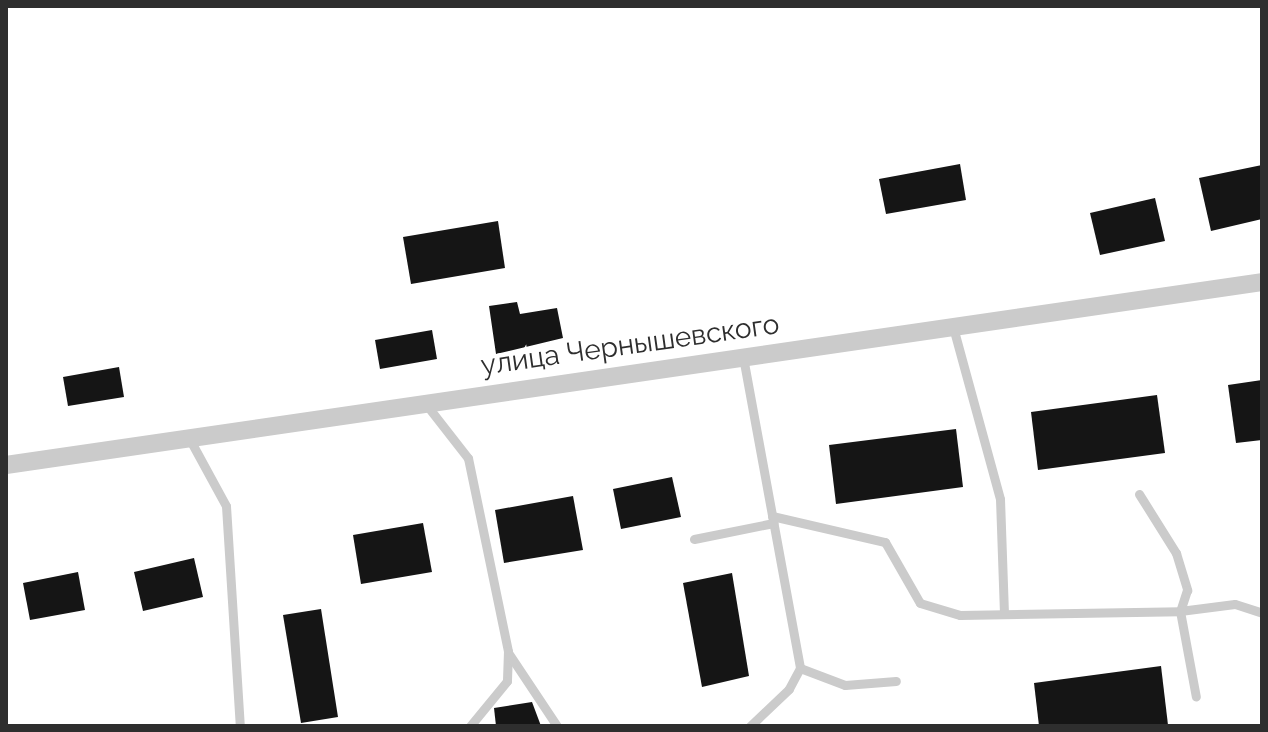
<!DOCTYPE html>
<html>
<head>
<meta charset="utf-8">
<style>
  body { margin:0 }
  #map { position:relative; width:1268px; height:732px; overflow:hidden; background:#fff; font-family:Raleway,sans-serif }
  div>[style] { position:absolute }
  .building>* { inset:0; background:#151515 }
  .service>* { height:9px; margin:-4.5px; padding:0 4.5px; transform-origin:4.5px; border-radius:4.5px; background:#cbcbcb }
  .minor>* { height:18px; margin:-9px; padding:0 9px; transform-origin:9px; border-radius:9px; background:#cbcbcb }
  span { translate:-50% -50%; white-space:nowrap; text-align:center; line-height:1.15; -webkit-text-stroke:8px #fff; paint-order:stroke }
  .street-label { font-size:28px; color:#2e2e2e }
  .frame { position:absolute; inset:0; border:8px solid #2e2e2e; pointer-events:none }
</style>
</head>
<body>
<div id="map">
  <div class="building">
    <div style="clip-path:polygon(960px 164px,966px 200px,886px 214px,879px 179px)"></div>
    <div style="clip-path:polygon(1262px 165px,1262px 219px,1211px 231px,1199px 178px)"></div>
    <div style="clip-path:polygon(1155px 198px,1165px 241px,1100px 255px,1090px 213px)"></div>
    <div style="clip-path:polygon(498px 221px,505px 268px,411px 284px,403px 237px)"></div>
    <div style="clip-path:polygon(517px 302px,520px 314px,557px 308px,563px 338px,496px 354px,489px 306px)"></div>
    <div style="clip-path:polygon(432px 330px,437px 359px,380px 369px,375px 340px)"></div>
    <div style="clip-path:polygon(119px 367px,124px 397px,68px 406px,63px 377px)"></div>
    <div style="clip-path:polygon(1262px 380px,1262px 440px,1236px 443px,1228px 385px)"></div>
    <div style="clip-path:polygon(1157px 395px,1165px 453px,1038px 470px,1031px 412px)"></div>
    <div style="clip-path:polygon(956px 429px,963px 487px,836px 504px,829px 445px)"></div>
    <div style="clip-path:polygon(672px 477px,681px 517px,621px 529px,613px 489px)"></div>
    <div style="clip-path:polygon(573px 496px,583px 550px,504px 563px,495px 510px)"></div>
    <div style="clip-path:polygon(423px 523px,432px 572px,361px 584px,353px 535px)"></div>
    <div style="clip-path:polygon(194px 558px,203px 597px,143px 611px,134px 572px)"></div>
    <div style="clip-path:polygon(78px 572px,85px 610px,30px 620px,23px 583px)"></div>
    <div style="clip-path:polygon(732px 573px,749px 676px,702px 687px,683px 583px)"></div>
    <div style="clip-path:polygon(321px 609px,338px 717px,301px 723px,283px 615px)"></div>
    <div style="clip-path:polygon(1161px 666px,1168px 725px,1039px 726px,1034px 683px)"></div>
    <div style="clip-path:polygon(532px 702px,541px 726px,496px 726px,494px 708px)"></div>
  </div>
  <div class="service">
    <div style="left:953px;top:327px;width:178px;rotate:74.7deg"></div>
    <div style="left:1000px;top:499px;width:115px;rotate:88deg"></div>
    <div style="left:743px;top:357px;width:316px;rotate:79.6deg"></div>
    <div style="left:800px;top:668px;width:24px;rotate:118deg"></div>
    <div style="left:789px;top:689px;width:54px;rotate:136.5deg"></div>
    <div style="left:425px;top:403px;width:70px;rotate:52deg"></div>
    <div style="left:468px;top:458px;width:197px;rotate:78.3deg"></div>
    <div style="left:508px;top:651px;width:30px;rotate:92deg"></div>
    <div style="left:507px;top:681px;width:58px;rotate:129.4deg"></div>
    <div style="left:189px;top:438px;width:77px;rotate:61.4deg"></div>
    <div style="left:226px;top:506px;width:220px;rotate:86.4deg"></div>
    <div style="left:1139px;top:494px;width:70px;rotate:57.9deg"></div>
    <div style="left:1176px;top:553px;width:39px;rotate:73deg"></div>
    <div style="left:1187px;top:590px;width:22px;rotate:108deg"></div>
    <div style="left:1180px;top:611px;width:87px;rotate:79.5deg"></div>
    <div style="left:772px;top:516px;width:116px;rotate:13deg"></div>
    <div style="left:885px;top:542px;width:70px;rotate:60.2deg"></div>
    <div style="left:920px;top:603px;width:42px;rotate:16.7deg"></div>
    <div style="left:960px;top:615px;width:220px;rotate:-1deg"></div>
    <div style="left:1180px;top:611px;width:55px;rotate:-7.3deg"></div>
    <div style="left:1235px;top:604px;width:28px;rotate:18deg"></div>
    <div style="left:694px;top:539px;width:81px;rotate:-11.4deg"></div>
    <div style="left:509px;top:654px;width:87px;rotate:56.3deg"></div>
    <div style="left:800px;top:668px;width:48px;rotate:20.7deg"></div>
    <div style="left:845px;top:685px;width:51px;rotate:-4.5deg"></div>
  </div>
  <div class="minor">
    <div style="left:6px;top:465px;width:1269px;rotate:-8.29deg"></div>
  </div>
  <div class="street-label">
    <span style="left:630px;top:345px;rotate:-8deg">улица Чернышевского</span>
  </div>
  <div class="frame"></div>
</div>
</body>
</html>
